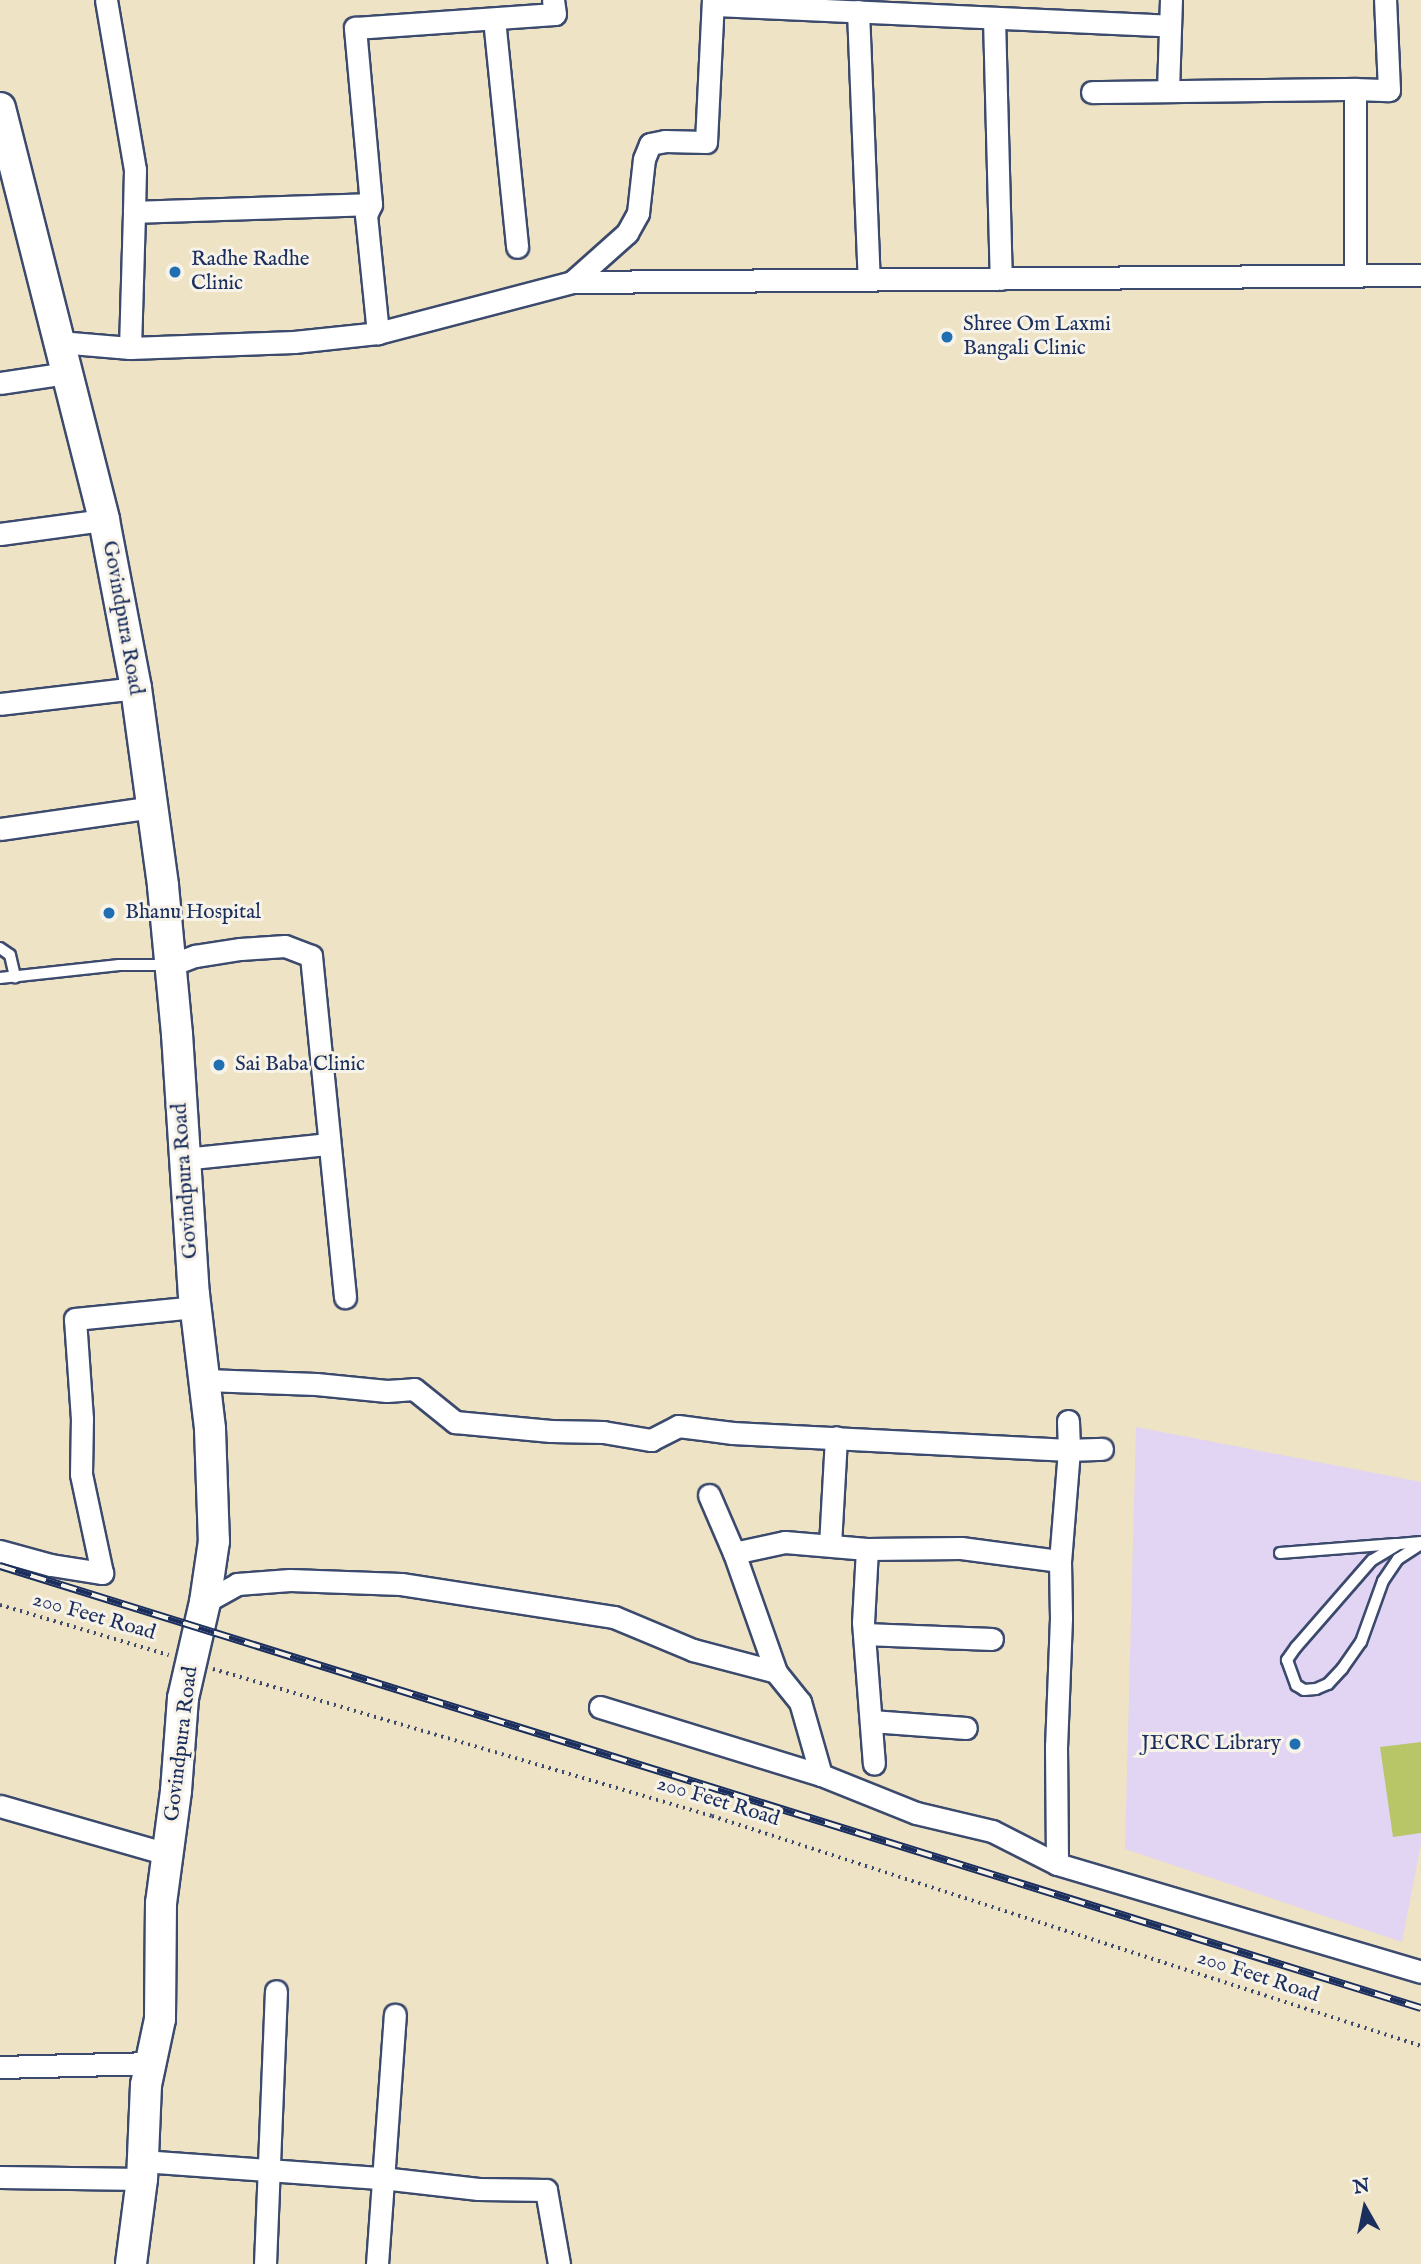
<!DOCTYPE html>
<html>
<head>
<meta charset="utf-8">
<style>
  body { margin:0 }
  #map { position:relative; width:1421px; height:2264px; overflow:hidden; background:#eee3c5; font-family:"IM FELL English",serif }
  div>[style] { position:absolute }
  .built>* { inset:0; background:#e2d4f3 }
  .green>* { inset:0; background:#b8c668 }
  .path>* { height:3.5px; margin-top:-1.75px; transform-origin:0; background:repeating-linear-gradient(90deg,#3b4a6d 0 2px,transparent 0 7px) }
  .roads { filter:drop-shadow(2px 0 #3b4a6d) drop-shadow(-2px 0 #3b4a6d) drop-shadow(0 2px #3b4a6d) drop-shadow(0 -2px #3b4a6d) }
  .lane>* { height:10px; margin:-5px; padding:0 5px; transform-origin:5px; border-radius:5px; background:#fff }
  .street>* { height:21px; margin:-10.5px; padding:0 10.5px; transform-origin:10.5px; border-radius:10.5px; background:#fff }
  .secondary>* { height:30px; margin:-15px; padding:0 15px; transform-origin:15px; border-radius:15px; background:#fff }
  .rail>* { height:8px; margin-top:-4px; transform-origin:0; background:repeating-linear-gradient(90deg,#f7f3e8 0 16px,#1b2f5e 0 32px); box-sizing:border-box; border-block:2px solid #1b2f5e }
  .dots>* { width:19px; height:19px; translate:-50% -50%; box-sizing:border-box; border:4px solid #f7f3e8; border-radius:50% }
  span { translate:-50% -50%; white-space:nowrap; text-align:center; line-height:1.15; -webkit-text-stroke:6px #f7f3e8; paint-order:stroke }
  .poi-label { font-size:21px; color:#1b2f5e }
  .left { translate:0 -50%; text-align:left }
  .right { translate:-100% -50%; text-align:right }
  .street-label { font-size:21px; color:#1b2f5e }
  .north { position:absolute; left:1330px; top:2173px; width:70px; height:70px; -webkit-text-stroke:5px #f7f3e8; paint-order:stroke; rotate:351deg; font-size:19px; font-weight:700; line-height:28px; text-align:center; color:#1b2f5e }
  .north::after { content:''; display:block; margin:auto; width:24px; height:32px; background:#1b2f5e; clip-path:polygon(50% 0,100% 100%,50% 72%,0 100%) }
</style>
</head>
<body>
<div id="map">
  <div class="built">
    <div style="clip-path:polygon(1136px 1427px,1421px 1482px,1421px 1843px,1402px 1942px,1125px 1849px)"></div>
  </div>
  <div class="green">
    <div style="clip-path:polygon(1421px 1742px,1421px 1833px,1393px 1837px,1380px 1747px)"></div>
  </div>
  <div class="path">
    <div style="left:0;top:1605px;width:176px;rotate:16.5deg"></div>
    <div style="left:213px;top:1669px;width:520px;rotate:16.41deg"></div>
    <div style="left:712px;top:1816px;width:745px;rotate:17.97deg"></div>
  </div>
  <div class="roads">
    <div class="lane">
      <div style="left:0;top:948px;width:12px;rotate:35deg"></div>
      <div style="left:10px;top:955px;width:23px;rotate:77deg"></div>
      <div style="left:0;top:978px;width:120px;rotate:-6.2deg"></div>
      <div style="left:119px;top:965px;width:49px"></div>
      <div style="left:1421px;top:1542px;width:22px;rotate:175deg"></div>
      <div style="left:1399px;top:1544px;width:31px;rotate:149deg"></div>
      <div style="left:1372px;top:1560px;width:116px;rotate:131.1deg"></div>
      <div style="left:1296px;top:1647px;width:16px;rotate:125deg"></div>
      <div style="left:1287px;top:1660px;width:27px;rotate:70deg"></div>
      <div style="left:1296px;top:1685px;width:9px;rotate:32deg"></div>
      <div style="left:1304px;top:1690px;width:12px;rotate:-5deg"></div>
      <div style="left:1316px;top:1689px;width:13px;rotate:-23deg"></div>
      <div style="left:1328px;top:1684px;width:21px;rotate:-47deg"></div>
      <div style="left:1342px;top:1669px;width:33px;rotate:-55deg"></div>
      <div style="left:1361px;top:1642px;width:65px;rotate:-70.2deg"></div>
      <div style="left:1383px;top:1581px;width:27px;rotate:-56deg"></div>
      <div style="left:1398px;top:1559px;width:27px;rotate:-33deg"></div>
      <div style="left:1280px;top:1553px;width:116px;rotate:-4.4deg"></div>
    </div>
    <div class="street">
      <div style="left:106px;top:0;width:172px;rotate:80.3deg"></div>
      <div style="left:135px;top:170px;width:42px;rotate:91.4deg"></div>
      <div style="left:715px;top:5px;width:455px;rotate:2.6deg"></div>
      <div style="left:858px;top:11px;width:269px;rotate:87.7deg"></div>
      <div style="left:994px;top:18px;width:261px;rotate:88.5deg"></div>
      <div style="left:494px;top:19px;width:229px;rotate:84.2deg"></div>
      <div style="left:1168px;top:90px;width:90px;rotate:-88.1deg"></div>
      <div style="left:1092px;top:92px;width:263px;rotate:-0.7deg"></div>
      <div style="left:371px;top:204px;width:12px;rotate:114deg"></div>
      <div style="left:366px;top:215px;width:119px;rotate:84.2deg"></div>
      <div style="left:1355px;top:275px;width:186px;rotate:-90deg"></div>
      <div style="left:1355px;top:89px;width:34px;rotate:2deg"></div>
      <div style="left:1389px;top:90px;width:90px;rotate:-92.5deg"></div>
      <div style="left:572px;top:282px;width:74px;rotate:-41.7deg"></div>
      <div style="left:627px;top:233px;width:23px;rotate:-61deg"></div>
      <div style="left:638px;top:213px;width:54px;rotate:-83.7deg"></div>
      <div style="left:644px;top:159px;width:16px;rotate:-68deg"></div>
      <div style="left:650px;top:144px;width:15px;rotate:-11deg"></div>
      <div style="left:665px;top:141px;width:41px;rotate:1.4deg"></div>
      <div style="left:706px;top:142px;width:142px;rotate:-87.2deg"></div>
      <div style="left:59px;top:342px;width:71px;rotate:4.8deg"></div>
      <div style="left:130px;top:348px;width:164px;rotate:-2.1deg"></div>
      <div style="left:294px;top:342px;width:84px;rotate:-6.1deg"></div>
      <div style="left:378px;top:333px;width:201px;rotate:-14.7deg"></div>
      <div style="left:572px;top:282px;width:849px;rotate:-0.47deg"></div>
      <div style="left:130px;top:348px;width:136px;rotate:-88.3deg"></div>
      <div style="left:134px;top:212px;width:237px;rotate:-1.9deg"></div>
      <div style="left:371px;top:204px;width:177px;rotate:-95.2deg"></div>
      <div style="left:355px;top:28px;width:200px;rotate:-4deg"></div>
      <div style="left:555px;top:14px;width:14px;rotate:-98deg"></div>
      <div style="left:0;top:383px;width:68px;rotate:-8.5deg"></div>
      <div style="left:0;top:534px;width:105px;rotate:-7.7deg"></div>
      <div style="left:0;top:704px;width:137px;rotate:-6.7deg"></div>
      <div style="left:0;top:829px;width:154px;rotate:-8.2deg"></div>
      <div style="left:171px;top:965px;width:26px;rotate:-21deg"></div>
      <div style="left:195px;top:956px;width:46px;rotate:-8.8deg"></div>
      <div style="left:240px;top:949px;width:45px;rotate:-3.8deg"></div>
      <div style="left:285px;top:946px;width:28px;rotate:21deg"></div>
      <div style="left:311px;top:956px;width:343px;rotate:84.3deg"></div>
      <div style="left:183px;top:1159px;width:146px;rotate:-5.9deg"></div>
      <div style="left:205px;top:1380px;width:111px;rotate:2.1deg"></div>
      <div style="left:316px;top:1384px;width:71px;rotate:5.6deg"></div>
      <div style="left:387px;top:1391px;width:27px;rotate:-4deg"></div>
      <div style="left:414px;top:1389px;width:53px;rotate:38.8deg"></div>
      <div style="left:455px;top:1422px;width:96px;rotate:5.4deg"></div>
      <div style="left:551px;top:1431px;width:52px;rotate:1.1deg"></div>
      <div style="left:603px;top:1432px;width:49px;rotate:9.5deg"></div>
      <div style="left:651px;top:1440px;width:30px;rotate:-27deg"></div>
      <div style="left:678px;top:1426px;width:55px;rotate:7.3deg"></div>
      <div style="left:733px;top:1433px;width:336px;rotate:2.9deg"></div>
      <div style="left:1069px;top:1450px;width:111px;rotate:94.6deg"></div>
      <div style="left:1060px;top:1561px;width:57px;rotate:89deg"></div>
      <div style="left:1061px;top:1618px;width:128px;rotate:92.2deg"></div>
      <div style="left:1056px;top:1746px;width:118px;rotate:89.5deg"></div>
      <div style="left:1057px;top:1864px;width:73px;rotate:-153.1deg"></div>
      <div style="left:992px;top:1831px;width:78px;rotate:-166.7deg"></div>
      <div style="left:916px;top:1813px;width:102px;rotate:-158.2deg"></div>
      <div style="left:821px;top:1775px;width:76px;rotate:-106deg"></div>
      <div style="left:800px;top:1702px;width:38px;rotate:-129deg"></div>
      <div style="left:776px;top:1672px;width:126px;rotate:-109.4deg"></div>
      <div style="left:734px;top:1553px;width:52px;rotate:-12.2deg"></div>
      <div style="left:785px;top:1542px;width:82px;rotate:4.9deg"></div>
      <div style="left:867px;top:1549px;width:94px;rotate:-0.6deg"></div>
      <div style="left:961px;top:1548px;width:100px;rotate:7.5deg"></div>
      <div style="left:1068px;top:1421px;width:29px;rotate:88deg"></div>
      <div style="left:1069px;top:1450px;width:33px;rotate:-2deg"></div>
      <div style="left:709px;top:1495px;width:63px;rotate:66.7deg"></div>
      <div style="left:830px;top:1545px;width:108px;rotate:-86.8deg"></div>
      <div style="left:867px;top:1549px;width:73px;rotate:93.1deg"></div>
      <div style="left:863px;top:1622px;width:142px;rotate:85.6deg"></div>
      <div style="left:0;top:1551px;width:53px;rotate:15.4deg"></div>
      <div style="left:51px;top:1565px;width:52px;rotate:8.9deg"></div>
      <div style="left:102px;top:1573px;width:101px;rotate:-102deg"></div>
      <div style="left:81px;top:1474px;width:55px;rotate:-89deg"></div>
      <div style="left:82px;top:1419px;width:100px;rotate:-94deg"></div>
      <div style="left:75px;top:1319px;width:122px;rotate:-5.7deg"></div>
      <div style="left:205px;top:1602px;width:37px;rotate:-29deg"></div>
      <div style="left:237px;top:1584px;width:53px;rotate:-4.3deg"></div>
      <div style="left:290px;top:1580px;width:111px;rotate:2.1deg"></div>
      <div style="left:401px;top:1584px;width:216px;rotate:8.8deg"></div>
      <div style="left:614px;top:1617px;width:86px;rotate:22.7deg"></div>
      <div style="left:693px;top:1650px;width:86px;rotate:14.8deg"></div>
      <div style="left:864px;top:1634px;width:128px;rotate:2.2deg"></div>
      <div style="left:600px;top:1707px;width:231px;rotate:17.1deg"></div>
      <div style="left:871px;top:1721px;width:95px;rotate:4.2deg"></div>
      <div style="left:0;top:1806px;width:174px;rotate:16deg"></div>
      <div style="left:1057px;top:1864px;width:380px;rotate:16.5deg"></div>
      <div style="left:0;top:2067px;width:151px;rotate:-1.5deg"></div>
      <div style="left:142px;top:2161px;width:241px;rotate:4.1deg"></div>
      <div style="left:382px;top:2178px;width:97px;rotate:6.5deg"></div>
      <div style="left:478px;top:2189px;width:68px;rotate:0.8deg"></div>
      <div style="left:546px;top:2190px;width:75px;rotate:80deg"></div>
      <div style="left:0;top:2177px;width:142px;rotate:0.8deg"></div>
      <div style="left:265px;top:2264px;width:273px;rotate:-87.7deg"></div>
      <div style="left:377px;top:2264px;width:250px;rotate:-85.9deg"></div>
    </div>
    <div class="secondary">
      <div style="left:0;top:108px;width:425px;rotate:75.8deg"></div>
      <div style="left:104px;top:520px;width:171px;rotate:79.2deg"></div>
      <div style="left:136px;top:688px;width:200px;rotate:82.2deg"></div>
      <div style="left:163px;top:886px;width:149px;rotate:84.6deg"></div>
      <div style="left:177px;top:1034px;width:261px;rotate:86.3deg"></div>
      <div style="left:194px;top:1294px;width:136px;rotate:83.2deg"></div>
      <div style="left:210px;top:1429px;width:112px;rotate:88deg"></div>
      <div style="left:214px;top:1541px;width:62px;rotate:98.4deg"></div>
      <div style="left:205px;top:1602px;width:98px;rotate:102.9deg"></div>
      <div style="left:183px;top:1698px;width:93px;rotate:94.3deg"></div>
      <div style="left:176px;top:1791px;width:113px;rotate:97.6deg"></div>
      <div style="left:161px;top:1903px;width:116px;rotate:90.5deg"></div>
      <div style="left:160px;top:2019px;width:67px;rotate:102deg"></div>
      <div style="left:146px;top:2085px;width:94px;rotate:92.4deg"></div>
      <div style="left:142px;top:2179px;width:86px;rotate:97.4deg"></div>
    </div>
  </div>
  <div class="rail">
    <div style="left:0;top:1566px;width:1488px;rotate:17.28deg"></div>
  </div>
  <div class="dots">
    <div style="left:175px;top:272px;background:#1f6fb2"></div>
    <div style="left:947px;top:337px;background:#1f6fb2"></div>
    <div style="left:109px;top:913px;background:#1f6fb2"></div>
    <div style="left:219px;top:1065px;background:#1f6fb2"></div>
    <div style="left:1295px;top:1744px;background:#1f6fb2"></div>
  </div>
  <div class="poi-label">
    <span class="left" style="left:191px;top:272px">Radhe Radhe<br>Clinic</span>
    <span class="left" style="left:963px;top:337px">Shree Om Laxmi<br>Bangali Clinic</span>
    <span class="left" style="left:125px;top:913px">Bhanu Hospital</span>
    <span class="left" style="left:235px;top:1065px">Sai Baba Clinic</span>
    <span class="right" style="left:1281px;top:1744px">JECRC Library</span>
  </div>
  <div class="street-label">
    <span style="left:122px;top:618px;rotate:80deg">Govindpura Road</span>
    <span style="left:186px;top:1181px;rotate:-94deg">Govindpura Road</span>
    <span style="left:94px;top:1617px;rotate:16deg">200 Feet Road</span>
    <span style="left:182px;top:1744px;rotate:-83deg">Govindpura Road</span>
    <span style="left:718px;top:1802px;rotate:17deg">200 Feet Road</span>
    <span style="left:1258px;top:1977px;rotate:18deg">200 Feet Road</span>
  </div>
  <div class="north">N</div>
</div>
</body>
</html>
